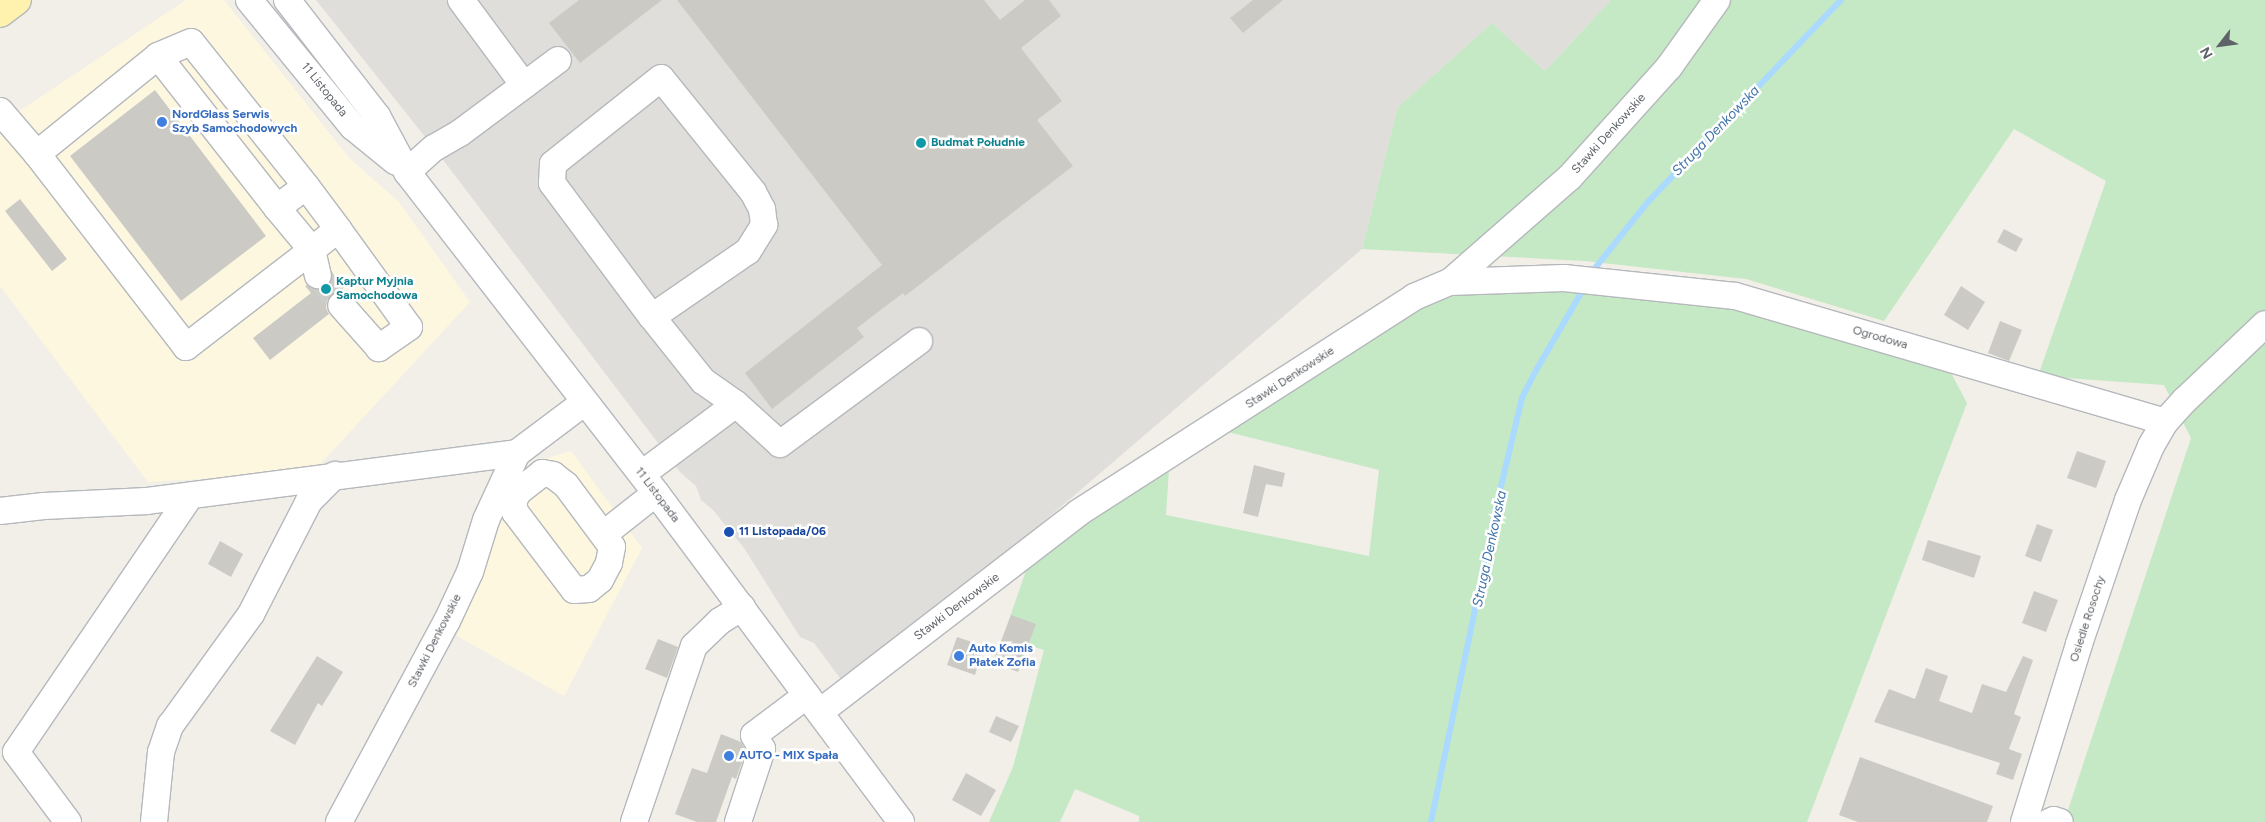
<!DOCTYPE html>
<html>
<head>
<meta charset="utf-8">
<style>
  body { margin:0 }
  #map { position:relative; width:2265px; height:822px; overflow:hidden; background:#f1efe8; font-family:Figtree,sans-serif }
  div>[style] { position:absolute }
  .commercial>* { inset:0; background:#fef7e0 }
  .industrial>* { inset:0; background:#e0deda }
  .green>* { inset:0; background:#c5e8c5 }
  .stream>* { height:5.5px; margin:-2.75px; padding:0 2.75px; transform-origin:2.75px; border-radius:2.75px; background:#aadaff }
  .building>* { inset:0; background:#cccac5 }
  .minor-tunnel>* { height:26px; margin-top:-13px; transform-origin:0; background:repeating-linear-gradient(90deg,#ccccc8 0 26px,transparent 0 39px) }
  .roads { filter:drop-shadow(1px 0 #b5b8bc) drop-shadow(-1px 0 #b5b8bc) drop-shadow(0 1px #b5b8bc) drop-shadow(0 -1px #b5b8bc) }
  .minor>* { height:26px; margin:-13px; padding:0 13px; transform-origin:13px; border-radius:13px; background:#fff }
  .major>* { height:28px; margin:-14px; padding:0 14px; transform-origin:14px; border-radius:14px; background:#fff2af }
  .dots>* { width:14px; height:14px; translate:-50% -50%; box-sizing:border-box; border:2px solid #fff; border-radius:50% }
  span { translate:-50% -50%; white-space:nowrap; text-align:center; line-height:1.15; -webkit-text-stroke:5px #fff; paint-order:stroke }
  .street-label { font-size:12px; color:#5f6368 }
  .shop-label { font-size:12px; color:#366cbe; font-weight:700 }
  .left { translate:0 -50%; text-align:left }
  .culture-label { font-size:12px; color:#0d838f; font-weight:700 }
  .transit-label { font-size:12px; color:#164399; font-weight:700 }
  .water-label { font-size:14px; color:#4174aa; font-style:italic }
  .north { position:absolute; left:2195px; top:20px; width:50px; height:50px; -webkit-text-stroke:4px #fff; paint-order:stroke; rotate:240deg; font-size:14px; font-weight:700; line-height:20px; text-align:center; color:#5f6368 }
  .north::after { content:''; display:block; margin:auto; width:18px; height:22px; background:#5f6368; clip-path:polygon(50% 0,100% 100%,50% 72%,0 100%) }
</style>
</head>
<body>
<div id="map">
  <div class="commercial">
    <div style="clip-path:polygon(186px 0,224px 0,350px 159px,398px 201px,470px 302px,312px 473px,148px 482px,0 286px,0 124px)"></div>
    <div style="clip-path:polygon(571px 451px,642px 548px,564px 696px,457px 636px,497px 522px,521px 472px,533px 462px)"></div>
  </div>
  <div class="industrial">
    <div style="clip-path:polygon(316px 0,1611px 0,1545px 71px,1492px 23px,1398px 107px,1362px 249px,848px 689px,814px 643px,800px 637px,744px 548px,713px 510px,701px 500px,696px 486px,680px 472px,434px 148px)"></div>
  </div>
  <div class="green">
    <div style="clip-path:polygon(1611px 0,2265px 0,2265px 822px,2064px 822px,2191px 438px,2164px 385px,2038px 376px,2106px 181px,2014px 129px,1884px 321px,1746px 279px,1585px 261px,1362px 249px,1398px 107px,1492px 23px,1545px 71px)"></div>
    <div style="clip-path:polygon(1450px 282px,1735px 296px,1942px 356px,1967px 403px,1807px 822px,1139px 822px,1139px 816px,1075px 789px,1060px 822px,989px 822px,1013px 767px,1044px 650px,1003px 637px,1029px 562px,1169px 469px,1166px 515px,1369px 556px,1379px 470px,1212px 428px)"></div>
  </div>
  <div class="stream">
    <div style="left:1596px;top:267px;width:83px;rotate:-51.3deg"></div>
    <div style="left:1648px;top:202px;width:279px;rotate:-46.3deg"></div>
    <div style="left:1431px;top:822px;width:330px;rotate:-78.3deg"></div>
    <div style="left:1498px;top:499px;width:104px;rotate:-76.6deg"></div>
    <div style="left:1522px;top:398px;width:33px;rotate:-63deg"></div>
    <div style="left:1537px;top:369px;width:91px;rotate:-59.8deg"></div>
  </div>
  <div class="building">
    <div style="clip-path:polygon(579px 0,662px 0,580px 63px,549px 23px)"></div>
    <div style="clip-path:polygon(677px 0,984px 0,1000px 20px,1025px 0,1049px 0,1061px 16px,1021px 48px,1062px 101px,1037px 120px,1073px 166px,905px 296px,903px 293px,857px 328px,864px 337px,772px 409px,745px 373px,882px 265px)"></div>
    <div style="clip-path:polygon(1253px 0,1283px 0,1243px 33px,1230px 18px)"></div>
    <div style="clip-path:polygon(155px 90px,266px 236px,181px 301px,70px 156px)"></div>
    <div style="clip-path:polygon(20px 199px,67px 259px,52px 271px,5px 211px)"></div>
    <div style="clip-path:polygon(2004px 229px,2023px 239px,2016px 252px,1997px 242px)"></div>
    <div style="clip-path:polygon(333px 276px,344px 291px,331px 293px,327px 300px,326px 308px,329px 314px,270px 360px,253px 338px,311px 293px,305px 286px,307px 285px,313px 289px,322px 289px,329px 286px)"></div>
    <div style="clip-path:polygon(1961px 286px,1985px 302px,1968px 330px,1944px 315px)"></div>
    <div style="clip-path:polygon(2000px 321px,2022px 330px,2009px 361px,1988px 353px)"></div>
    <div style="clip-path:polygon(2077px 451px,2106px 461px,2096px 488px,2067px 478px)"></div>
    <div style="clip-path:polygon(1254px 465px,1285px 473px,1282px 487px,1266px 484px,1258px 517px,1243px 513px)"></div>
    <div style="clip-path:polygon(2037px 524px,2053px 530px,2041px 562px,2025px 556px)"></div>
    <div style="clip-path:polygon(1928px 540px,1981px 556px,1974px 578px,1922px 560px)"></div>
    <div style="clip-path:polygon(220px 541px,243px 554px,231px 577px,208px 564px)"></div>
    <div style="clip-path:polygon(2034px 591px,2058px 600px,2046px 632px,2022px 623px)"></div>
    <div style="clip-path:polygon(1011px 615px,1036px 624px,1018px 672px,993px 662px)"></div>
    <div style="clip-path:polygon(957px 637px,984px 646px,975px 675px,947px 665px)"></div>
    <div style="clip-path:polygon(658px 639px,678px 647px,667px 678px,645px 669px)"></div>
    <div style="clip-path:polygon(317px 656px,343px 672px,322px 706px,318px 703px,295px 745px,270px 731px)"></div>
    <div style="clip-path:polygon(2023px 656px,2033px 660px,2014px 714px,2021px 717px,2009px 749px,2022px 754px,2013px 780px,1996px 774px,2000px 763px,1874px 722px,1889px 689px,1915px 699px,1926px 668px,1948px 676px,1939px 701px,1972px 713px,1982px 684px,2006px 692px)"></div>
    <div style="clip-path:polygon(996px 716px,1019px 726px,1011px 742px,989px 732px)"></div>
    <div style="clip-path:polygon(721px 734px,741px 742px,746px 751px,736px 779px,732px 777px,716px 822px,697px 822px,675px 814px,692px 768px,707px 773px)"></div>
    <div style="clip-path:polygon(1860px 757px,1993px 806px,1987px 822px,1858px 822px,1839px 815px)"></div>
    <div style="clip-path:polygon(966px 773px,996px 790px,981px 816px,952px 800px)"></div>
  </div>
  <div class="minor-tunnel">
    <div style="left:318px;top:275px;width:38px;rotate:53deg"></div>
  </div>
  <div class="roads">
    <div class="minor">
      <div style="left:249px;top:0;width:164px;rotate:50.7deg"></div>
      <div style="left:353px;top:127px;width:55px;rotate:39.1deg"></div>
      <div style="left:287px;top:0;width:147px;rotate:52.2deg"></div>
      <div style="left:377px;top:116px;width:64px;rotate:61.8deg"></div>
      <div style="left:407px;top:172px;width:406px;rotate:52.2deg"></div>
      <div style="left:656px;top:493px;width:410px;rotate:53.3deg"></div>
      <div style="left:461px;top:0;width:106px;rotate:53.5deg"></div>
      <div style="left:158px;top:56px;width:193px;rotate:51.9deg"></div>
      <div style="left:277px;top:208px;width:36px;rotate:-37deg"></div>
      <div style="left:306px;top:186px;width:184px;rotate:-128.6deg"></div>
      <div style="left:191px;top:42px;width:36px;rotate:157deg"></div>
      <div style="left:158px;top:56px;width:156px;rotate:141deg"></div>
      <div style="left:37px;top:154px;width:244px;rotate:52.3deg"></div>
      <div style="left:186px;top:347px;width:159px;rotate:-37.6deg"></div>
      <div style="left:312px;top:250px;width:55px;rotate:-129.8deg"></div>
      <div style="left:0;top:111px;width:57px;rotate:49.3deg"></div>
      <div style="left:407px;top:172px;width:36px;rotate:-42deg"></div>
      <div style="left:434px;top:148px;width:30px;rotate:-30deg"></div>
      <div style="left:460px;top:133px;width:122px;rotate:-36.7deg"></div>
      <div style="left:306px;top:186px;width:54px;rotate:53.3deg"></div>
      <div style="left:338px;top:229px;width:33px;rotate:141deg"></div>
      <div style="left:312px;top:250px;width:26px;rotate:77deg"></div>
      <div style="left:338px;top:229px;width:121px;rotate:54.1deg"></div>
      <div style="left:409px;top:327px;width:37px;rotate:145deg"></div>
      <div style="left:379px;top:348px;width:57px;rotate:-131.5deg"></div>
      <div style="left:1450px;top:282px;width:114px;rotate:-2deg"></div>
      <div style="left:1564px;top:278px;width:172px;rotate:6deg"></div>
      <div style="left:1735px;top:296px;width:448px;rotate:16.3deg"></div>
      <div style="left:652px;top:317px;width:116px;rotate:-34.5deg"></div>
      <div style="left:748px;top:251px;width:31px;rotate:-58deg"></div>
      <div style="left:764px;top:225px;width:16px;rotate:-97deg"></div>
      <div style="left:762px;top:209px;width:19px;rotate:-118deg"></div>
      <div style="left:753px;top:192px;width:146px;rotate:-128.9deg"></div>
      <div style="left:661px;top:78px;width:138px;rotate:141.5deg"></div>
      <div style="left:553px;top:164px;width:19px;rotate:93deg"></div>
      <div style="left:552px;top:183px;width:167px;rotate:53.3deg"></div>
      <div style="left:652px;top:317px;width:82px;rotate:51.4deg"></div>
      <div style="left:703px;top:381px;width:40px;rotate:34.9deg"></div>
      <div style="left:542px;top:473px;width:11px;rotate:10deg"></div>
      <div style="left:553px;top:475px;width:16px;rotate:38deg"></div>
      <div style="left:566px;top:485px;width:77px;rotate:53.4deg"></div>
      <div style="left:612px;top:547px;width:16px;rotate:101deg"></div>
      <div style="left:609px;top:563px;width:19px;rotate:118deg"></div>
      <div style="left:600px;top:580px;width:14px;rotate:141deg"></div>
      <div style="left:589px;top:589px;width:15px;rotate:176deg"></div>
      <div style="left:574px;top:590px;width:98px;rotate:-127.1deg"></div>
      <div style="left:515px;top:512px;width:10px;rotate:-101deg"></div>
      <div style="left:513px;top:502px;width:11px;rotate:-63deg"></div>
      <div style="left:518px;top:492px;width:31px;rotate:-38deg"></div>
      <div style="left:642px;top:474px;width:117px;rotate:-36.7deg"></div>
      <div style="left:736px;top:404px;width:59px;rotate:42.3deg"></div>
      <div style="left:780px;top:444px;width:173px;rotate:-36.5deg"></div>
      <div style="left:0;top:511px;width:44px;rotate:-6.5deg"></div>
      <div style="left:44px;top:506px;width:103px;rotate:-2.8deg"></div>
      <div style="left:147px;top:501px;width:373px;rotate:-7.4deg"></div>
      <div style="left:604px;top:534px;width:66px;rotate:-38.3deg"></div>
      <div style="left:820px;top:712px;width:326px;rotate:-37.6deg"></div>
      <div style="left:1078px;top:513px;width:399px;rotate:-32.7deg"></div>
      <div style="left:1414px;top:297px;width:39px;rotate:-23deg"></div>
      <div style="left:1450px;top:282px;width:159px;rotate:-41.2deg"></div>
      <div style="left:1570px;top:177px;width:148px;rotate:-48deg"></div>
      <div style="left:1669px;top:67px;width:82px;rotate:-54.4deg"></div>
      <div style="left:68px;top:822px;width:87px;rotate:-126.6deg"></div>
      <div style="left:16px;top:752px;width:310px;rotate:-55.8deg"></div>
      <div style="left:154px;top:822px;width:70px;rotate:-84.3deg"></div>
      <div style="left:161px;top:752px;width:28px;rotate:-71deg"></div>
      <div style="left:170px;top:726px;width:138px;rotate:-54.1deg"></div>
      <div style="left:251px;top:614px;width:127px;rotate:-62.8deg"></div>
      <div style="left:309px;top:501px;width:37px;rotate:-45deg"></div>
      <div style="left:339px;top:822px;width:228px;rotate:-61.8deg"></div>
      <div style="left:447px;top:621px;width:54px;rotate:-64.9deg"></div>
      <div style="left:470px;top:572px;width:54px;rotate:-72.9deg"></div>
      <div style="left:486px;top:520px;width:74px;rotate:-65.2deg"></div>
      <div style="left:517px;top:453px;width:85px;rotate:-36.9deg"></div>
      <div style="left:634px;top:822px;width:186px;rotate:-71.2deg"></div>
      <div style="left:694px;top:646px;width:36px;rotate:-44deg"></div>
      <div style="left:720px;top:621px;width:26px;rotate:-32deg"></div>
      <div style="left:738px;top:822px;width:77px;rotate:-71.8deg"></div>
      <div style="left:762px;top:749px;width:16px;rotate:-120deg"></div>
      <div style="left:754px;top:735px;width:66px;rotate:-37deg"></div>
      <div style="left:2024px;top:822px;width:186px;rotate:-72.8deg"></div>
      <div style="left:2079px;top:644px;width:152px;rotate:-71.2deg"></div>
      <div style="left:2128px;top:500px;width:59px;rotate:-66.9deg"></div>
      <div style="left:2151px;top:446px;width:28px;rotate:-60deg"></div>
      <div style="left:2165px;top:422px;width:30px;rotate:-48deg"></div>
      <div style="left:2185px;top:400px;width:110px;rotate:-43.5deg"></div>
      <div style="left:2049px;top:822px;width:5px;rotate:-22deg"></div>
      <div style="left:2054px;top:820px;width:6px;rotate:18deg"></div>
    </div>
    <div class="major">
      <div style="left:0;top:13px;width:21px;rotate:-37deg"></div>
    </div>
  </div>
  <div class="dots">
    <div style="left:162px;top:122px;background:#3f7fe0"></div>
    <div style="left:921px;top:143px;background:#0f9aa8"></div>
    <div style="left:326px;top:289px;background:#0f9aa8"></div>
    <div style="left:729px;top:532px;background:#1a4fb4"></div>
    <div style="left:959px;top:656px;background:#3f7fe0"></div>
    <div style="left:729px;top:756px;background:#3f7fe0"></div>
  </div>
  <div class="street-label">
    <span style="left:324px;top:90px;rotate:51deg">11 Listopada</span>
    <span style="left:1609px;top:134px;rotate:-48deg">Stawki Denkowskie</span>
    <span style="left:1880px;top:338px;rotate:16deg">Ogrodowa</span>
    <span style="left:1290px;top:378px;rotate:-33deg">Stawki Denkowskie</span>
    <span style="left:657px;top:495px;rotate:53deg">11 Listopada</span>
    <span style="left:957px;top:607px;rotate:-37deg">Stawki Denkowskie</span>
    <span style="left:2088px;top:619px;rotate:-72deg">Osiedle Rosochy</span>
    <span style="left:435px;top:641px;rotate:-63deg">Stawki Denkowskie</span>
  </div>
  <div class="shop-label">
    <span class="left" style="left:172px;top:122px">NordGlass Serwis<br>Szyb Samochodowych</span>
    <span class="left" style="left:969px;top:656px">Auto Komis<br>Płatek Zofia</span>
    <span class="left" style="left:739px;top:756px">AUTO - MIX Spała</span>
  </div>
  <div class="culture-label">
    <span class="left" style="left:931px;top:143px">Budmat Południe</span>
    <span class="left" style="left:336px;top:289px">Kaptur Myjnia<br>Samochodowa</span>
  </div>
  <div class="transit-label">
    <span class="left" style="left:739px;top:532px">11 Listopada/06</span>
  </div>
  <div class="water-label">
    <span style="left:1716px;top:131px;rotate:-46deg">Struga Denkowska</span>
    <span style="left:1490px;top:549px;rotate:-78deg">Struga Denkowska</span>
  </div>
  <div class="north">N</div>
</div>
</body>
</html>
